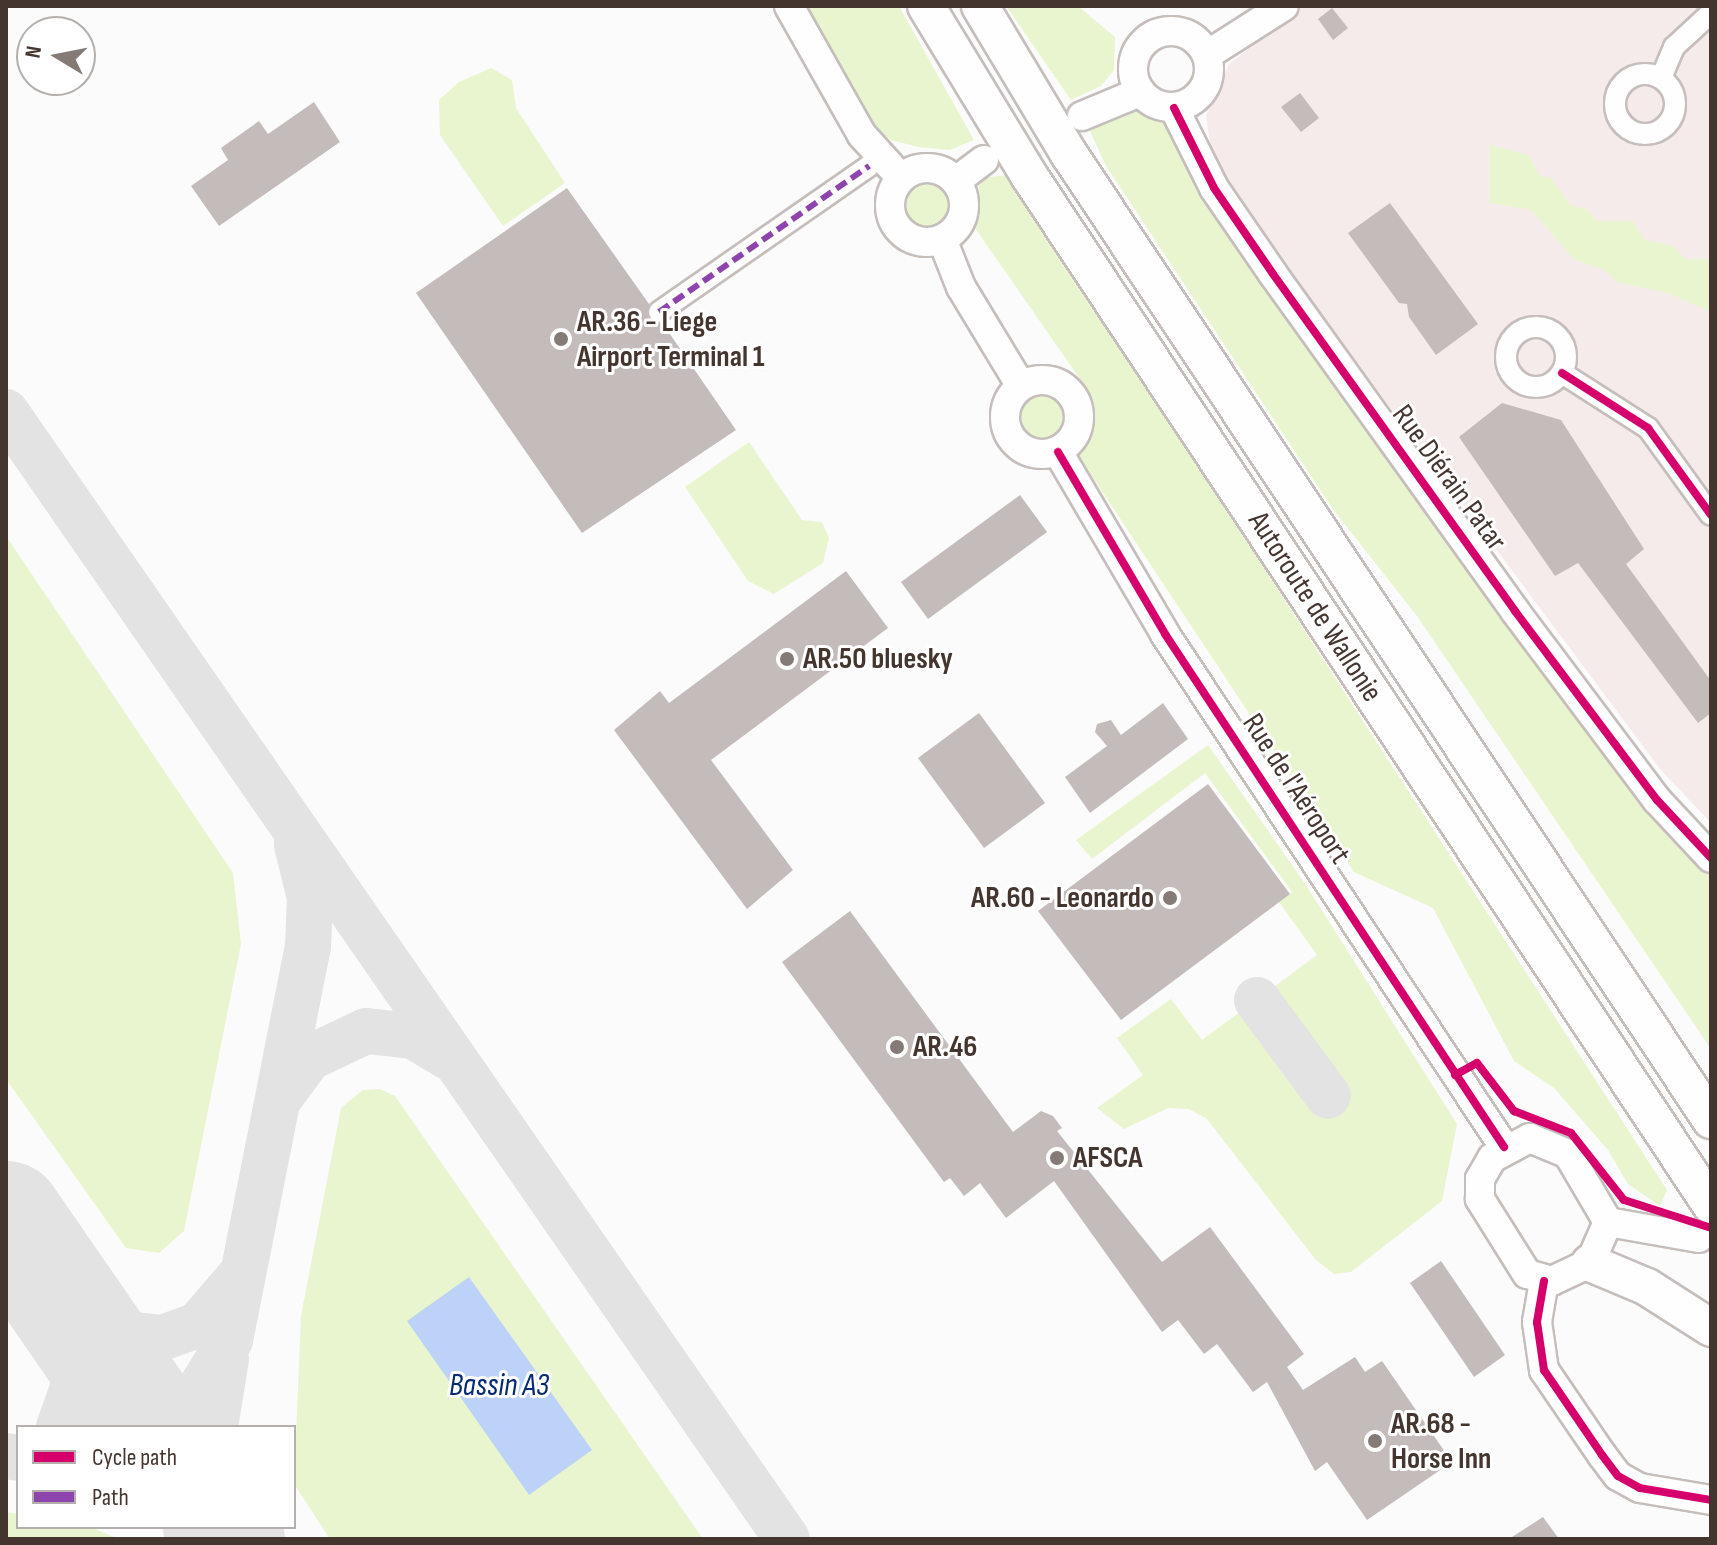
<!DOCTYPE html>
<html>
<head>
<meta charset="utf-8">
<style>
  body { margin:0 }
  #map { position:relative; width:1717px; height:1545px; overflow:hidden; background:#fbfbfb; font-family:"Sofia Sans Condensed",sans-serif }
  div>[style] { position:absolute }
  .commercial>* { inset:0; background:#f5ebea }
  .green>* { inset:0; background:#e9f5ce }
  .round { border-radius:50% }
  .water>* { inset:0; background:#bdd2f8 }
  .taxiway>* { height:46px; margin:-23px; padding:0 23px; transform-origin:23px; border-radius:23px; background:#e4e3e3 }
  .runway>* { height:114px; margin:-57px; padding:0 57px; transform-origin:57px; border-radius:57px; background:#e4e3e3 }
  .building>* { inset:0; background:#c3bcba }
  .roads { filter:drop-shadow(2px 0 #c5bebb) drop-shadow(-2px 0 #c5bebb) drop-shadow(0 2px #c5bebb) drop-shadow(0 -2px #c5bebb) }
  .street>* { height:20px; margin:-10px; padding:0 10px; transform-origin:10px; border-radius:10px; background:#fefefe }
  .street>.ring { margin:-10px; padding:0; box-sizing:content-box; background:none; border:20px solid #fefefe; border-radius:50% }
  .secondary>* { height:28px; margin:-14px; padding:0 14px; transform-origin:14px; border-radius:14px; background:#fefefe }
  .secondary>.ring { margin:-14px; padding:0; box-sizing:content-box; background:none; border:28px solid #fefefe; border-radius:50% }
  .highway>* { height:36px; margin:-18px; padding:0 18px; transform-origin:18px; border-radius:18px; background:#fefefe }
  .quiet>* { height:6px; margin-top:-3px; transform-origin:0; background:repeating-linear-gradient(90deg,#8e44ad 0 12px,transparent 0 18px) }
  .cycleway>* { height:8px; margin:-4px; padding:0 4px; transform-origin:4px; border-radius:4px; background:#d6006c }
  .dots>* { width:22px; height:22px; translate:-50% -50%; box-sizing:border-box; border:4px solid #fff; border-radius:50% }
  span { translate:-50% -50%; white-space:nowrap; text-align:center; line-height:1.15; -webkit-text-stroke:6px #fff; paint-order:stroke }
  .poi-label { font-size:30px; color:#44352f; font-weight:700 }
  .left { translate:0 -50%; text-align:left }
  .right { translate:-100% -50%; text-align:right }
  .street-label { font-size:30px; color:#44352f }
  .water-label { font-size:32px; color:#052a75; font-style:italic }
  .frame { position:absolute; inset:0; border:8px solid #44352f; pointer-events:none }
  .legend { position:absolute; left:16px; top:1425px; width:280px; height:104px; box-sizing:border-box; background:#fff; border:2px solid #b4aeac; margin:0; padding:10px 14px; list-style:none; font-size:24px; color:#44352f }
  .legend li { display:flex; align-items:center; gap:16px; height:40px }
  .legend b { width:40px; border:2px solid #b4aeac }
  .north { position:absolute; left:16px; top:16px; width:80px; height:80px; box-sizing:border-box; background:#fff; border:2px solid #b4aeac; border-radius:50%; rotate:280deg; font-size:22px; font-weight:700; line-height:32px; text-align:center; color:#44352f }
  .north::after { content:''; display:block; margin:auto; width:28px; height:36px; background:#847a76; clip-path:polygon(50% 0,100% 100%,50% 72%,0 100%) }
</style>
</head>
<body>
<div id="map">
  <div class="commercial">
    <div style="clip-path:polygon(1303px 6px,1711px 6px,1711px 823px,1660px 769px,1214px 171px,1206px 116px,1229px 64px)"></div>
  </div>
  <div class="green">
    <div style="clip-path:polygon(802px 6px,899px 6px,974px 140px,950px 150px,918px 147px,891px 140px,868px 123px)"></div>
    <div style="clip-path:polygon(1006px 6px,1078px 6px,1115px 37px,1114px 70px,1101px 86px,1071px 100px)"></div>
    <div style="clip-path:polygon(491px 68px,512px 80px,516px 108px,565px 183px,503px 226px,440px 135px,439px 100px,459px 82px)"></div>
    <div style="clip-path:polygon(1141px 108px,1169px 124px,1711px 871px,1711px 1049px,1417px 616px,1335px 512px,1106px 166px,1089px 129px)"></div>
    <div style="clip-path:polygon(1490px 145px,1529px 155px,1540px 176px,1551px 178px,1572px 206px,1587px 209px,1597px 221px,1633px 221px,1645px 240px,1674px 246px,1685px 259px,1711px 259px,1711px 312px,1668px 293px,1617px 282px,1603px 269px,1575px 260px,1531px 210px,1490px 203px)"></div>
    <div style="clip-path:polygon(1009px 175px,1667px 1190px,1660px 1206px,1628px 1184px,1608px 1150px,1554px 1088px,1514px 1061px,1433px 908px,1354px 872px,1078px 455px,1092px 427px,1087px 389px,975px 228px,980px 178px)"></div>
    <div class="round" style="left:905px;top:184px;width:44px;height:44px"></div>
    <div class="round" style="left:1020px;top:396px;width:46px;height:46px"></div>
    <div style="clip-path:polygon(749px 442px,802px 520px,822px 522px,829px 538px,823px 563px,774px 594px,748px 581px,685px 487px)"></div>
    <div style="clip-path:polygon(6px 536px,233px 873px,241px 944px,184px 1231px,159px 1253px,126px 1248px,6px 1079px)"></div>
    <div style="clip-path:polygon(1208px 745px,1304px 882px,1457px 1124px,1442px 1201px,1351px 1272px,1334px 1274px,1316px 1260px,1207px 1119px,1189px 1109px,1168px 1108px,1124px 1129px,1097px 1108px,1143px 1075px,1117px 1038px,1171px 999px,1202px 1040px,1317px 955px,1279px 902px,1292px 892px,1205px 773px,1092px 859px,1076px 840px)"></div>
    <div style="clip-path:polygon(380px 1089px,395px 1096px,703px 1539px,330px 1539px,294px 1484px,301px 1316px,341px 1108px,363px 1090px)"></div>
    <div style="clip-path:polygon(6px 1512px,18px 1514px,18px 1527px,90px 1527px,119px 1539px,6px 1539px)"></div>
  </div>
  <div class="water">
    <div style="clip-path:polygon(469px 1277px,592px 1450px,529px 1495px,407px 1321px)"></div>
  </div>
  <div class="taxiway">
    <div style="left:6px;top:412px;width:1371px;rotate:55.28deg"></div>
    <div style="left:1257px;top:1000px;width:119px;rotate:53.5deg"></div>
    <div style="left:281px;top:1096px;width:47px;rotate:-53.6deg"></div>
    <div style="left:309px;top:1058px;width:63px;rotate:-25.3deg"></div>
    <div style="left:366px;top:1031px;width:47px;rotate:6.1deg"></div>
    <div style="left:413px;top:1036px;width:45px;rotate:30.5deg"></div>
    <div style="left:70px;top:1311px;width:50px;rotate:26.1deg"></div>
    <div style="left:115px;top:1333px;width:47px;rotate:6.1deg"></div>
    <div style="left:162px;top:1338px;width:38px;rotate:-20deg"></div>
    <div style="left:198px;top:1325px;width:65px;rotate:-49.4deg"></div>
    <div style="left:59px;top:1427px;width:63px;rotate:-70.4deg"></div>
    <div style="left:80px;top:1368px;width:58px;rotate:-100deg"></div>
    <div style="left:162px;top:1427px;width:50px;rotate:-44.2deg"></div>
    <div style="left:198px;top:1392px;width:61px;rotate:-58.4deg"></div>
    <div style="left:230px;top:1340px;width:401px;rotate:-78.8deg"></div>
    <div style="left:308px;top:947px;width:49px;rotate:-87.7deg"></div>
    <div style="left:310px;top:898px;width:55px;rotate:-103.8deg"></div>
    <div style="left:215px;top:1427px;width:69px;rotate:-80.8deg"></div>
    <div style="left:6px;top:1456px;width:12px;rotate:9deg"></div>
    <div style="left:215px;top:1527px;width:18px;rotate:43deg"></div>
  </div>
  <div class="runway">
    <div style="left:6px;top:1218px;width:254px;rotate:55.4deg"></div>
    <div style="left:220px;top:1527px;width:14px;rotate:56deg"></div>
  </div>
  <div class="building">
    <div style="clip-path:polygon(1332px 8px,1348px 28px,1333px 40px,1318px 19px)"></div>
    <div style="clip-path:polygon(1300px 93px,1319px 118px,1301px 132px,1281px 107px)"></div>
    <div style="clip-path:polygon(314px 102px,340px 142px,219px 226px,191px 186px,228px 160px,221px 148px,259px 121px,268px 134px)"></div>
    <div style="clip-path:polygon(567px 188px,649px 304px,648px 319px,663px 324px,736px 430px,582px 533px,416px 293px)"></div>
    <div style="clip-path:polygon(1390px 203px,1478px 324px,1436px 355px,1409px 317px,1407px 304px,1399px 303px,1348px 233px)"></div>
    <div style="clip-path:polygon(1502px 403px,1561px 420px,1644px 549px,1626px 564px,1711px 681px,1711px 713px,1698px 723px,1578px 563px,1555px 576px,1459px 437px)"></div>
    <div style="clip-path:polygon(1020px 495px,1047px 532px,928px 619px,901px 582px)"></div>
    <div style="clip-path:polygon(846px 571px,888px 628px,711px 760px,793px 870px,747px 909px,614px 730px,660px 691px,669px 703px)"></div>
    <div style="clip-path:polygon(1163px 703px,1188px 739px,1090px 813px,1065px 777px,1107px 746px,1095px 732px,1097px 724px,1111px 720px,1121px 735px)"></div>
    <div style="clip-path:polygon(979px 713px,1045px 803px,984px 848px,918px 758px)"></div>
    <div style="clip-path:polygon(1208px 784px,1290px 894px,1121px 1020px,1038px 911px)"></div>
    <div style="clip-path:polygon(850px 911px,1013px 1132px,1041px 1111px,1053px 1116px,1062px 1128px,1057px 1131px,1162px 1262px,1210px 1227px,1304px 1354px,1287px 1367px,1303px 1390px,1355px 1357px,1365px 1372px,1382px 1361px,1452px 1462px,1367px 1520px,1327px 1462px,1315px 1471px,1267px 1382px,1253px 1392px,1217px 1344px,1204px 1354px,1178px 1320px,1162px 1332px,1054px 1181px,1006px 1218px,980px 1183px,964px 1196px,950px 1178px,944px 1182px,782px 962px)"></div>
    <div style="clip-path:polygon(1441px 1261px,1505px 1355px,1474px 1377px,1410px 1283px)"></div>
    <div style="clip-path:polygon(1543px 1517px,1559px 1539px,1509px 1539px)"></div>
  </div>
  <div class="roads">
    <div class="street">
      <div class="ring" style="left:1615px;top:74px;width:40px;height:40px"></div>
      <div style="left:1661px;top:78px;width:34px;rotate:-67deg"></div>
      <div style="left:1674px;top:47px;width:50px;rotate:-42.6deg"></div>
      <div style="left:659px;top:312px;width:256px;rotate:-34.8deg"></div>
      <div class="ring" style="left:1506px;top:327px;width:40px;height:40px"></div>
      <div style="left:1562px;top:373px;width:102px;rotate:32.6deg"></div>
      <div style="left:1648px;top:428px;width:107px;rotate:54.1deg"></div>
    </div>
    <div class="secondary">
      <div style="left:789px;top:6px;width:148px;rotate:60.5deg"></div>
      <div style="left:862px;top:135px;width:58px;rotate:47.8deg"></div>
      <div class="ring" style="left:1133px;top:31px;width:48px;height:48px"></div>
      <div style="left:1207px;top:55px;width:91px;rotate:-32.5deg"></div>
      <div style="left:1174px;top:108px;width:89px;rotate:63.4deg"></div>
      <div style="left:1214px;top:188px;width:104px;rotate:55.5deg"></div>
      <div style="left:1273px;top:274px;width:415px;rotate:54.3deg"></div>
      <div style="left:1515px;top:611px;width:236px;rotate:53.1deg"></div>
      <div style="left:1657px;top:800px;width:79px;rotate:47deg"></div>
      <div style="left:1082px;top:116px;width:63px;rotate:-22.5deg"></div>
      <div class="ring" style="left:890px;top:168px;width:46px;height:46px"></div>
      <div style="left:956px;top:181px;width:35px;rotate:-37deg"></div>
      <div style="left:942px;top:239px;width:52px;rotate:68.4deg"></div>
      <div style="left:961px;top:287px;width:116px;rotate:58.8deg"></div>
      <div class="ring" style="left:1005px;top:380px;width:46px;height:46px"></div>
      <div style="left:1058px;top:452px;width:211px;rotate:59.5deg"></div>
      <div style="left:1165px;top:634px;width:615px;rotate:56.54deg"></div>
      <div style="left:1530px;top:1138px;width:41px;rotate:22.8deg"></div>
      <div style="left:1568px;top:1154px;width:79px;rotate:59.5deg"></div>
      <div style="left:1608px;top:1222px;width:45px;rotate:113.7deg"></div>
      <div style="left:1590px;top:1263px;width:42px;rotate:154.7deg"></div>
      <div style="left:1552px;top:1281px;width:26px;rotate:-164deg"></div>
      <div style="left:1527px;top:1274px;width:89px;rotate:-122.1deg"></div>
      <div style="left:1480px;top:1199px;width:20px;rotate:-90deg"></div>
      <div style="left:1480px;top:1179px;width:24px;rotate:-60deg"></div>
      <div style="left:1492px;top:1158px;width:43px;rotate:-27.8deg"></div>
      <div style="left:1608px;top:1222px;width:92px;rotate:10deg"></div>
      <div style="left:1544px;top:1281px;width:42px;rotate:99.7deg"></div>
      <div style="left:1537px;top:1322px;width:49px;rotate:81.7deg"></div>
      <div style="left:1544px;top:1370px;width:103px;rotate:55.7deg"></div>
      <div style="left:1602px;top:1455px;width:26px;rotate:53deg"></div>
      <div style="left:1618px;top:1476px;width:25px;rotate:29deg"></div>
      <div style="left:1640px;top:1488px;width:72px;rotate:9.6deg"></div>
    </div>
    <div class="highway">
      <div style="left:926px;top:6px;width:200px;rotate:58.7deg"></div>
      <div style="left:1030px;top:177px;width:1233px;rotate:56.48deg"></div>
      <div style="left:980px;top:6px;width:173px;rotate:59deg"></div>
      <div style="left:1069px;top:154px;width:1160px;rotate:56.39deg"></div>
      <div style="left:1590px;top:1263px;width:62px;rotate:22.8deg"></div>
      <div style="left:1647px;top:1287px;width:76px;rotate:32.6deg"></div>
    </div>
  </div>
  <div class="quiet">
    <div style="left:659px;top:312px;width:256px;rotate:-34.8deg"></div>
  </div>
  <div class="cycleway">
    <div style="left:1174px;top:108px;width:89px;rotate:63.4deg"></div>
    <div style="left:1214px;top:188px;width:104px;rotate:55.5deg"></div>
    <div style="left:1273px;top:274px;width:415px;rotate:54.3deg"></div>
    <div style="left:1515px;top:611px;width:236px;rotate:53.1deg"></div>
    <div style="left:1657px;top:800px;width:79px;rotate:47deg"></div>
    <div style="left:1562px;top:373px;width:102px;rotate:32.6deg"></div>
    <div style="left:1648px;top:428px;width:107px;rotate:54.1deg"></div>
    <div style="left:1058px;top:452px;width:211px;rotate:59.5deg"></div>
    <div style="left:1165px;top:634px;width:615px;rotate:56.54deg"></div>
    <div style="left:1455px;top:1075px;width:25px;rotate:-29deg"></div>
    <div style="left:1477px;top:1063px;width:61px;rotate:52.4deg"></div>
    <div style="left:1514px;top:1111px;width:61px;rotate:21.1deg"></div>
    <div style="left:1571px;top:1133px;width:85px;rotate:51.7deg"></div>
    <div style="left:1624px;top:1200px;width:91px;rotate:17.8deg"></div>
    <div style="left:1544px;top:1281px;width:42px;rotate:99.7deg"></div>
    <div style="left:1537px;top:1322px;width:49px;rotate:81.7deg"></div>
    <div style="left:1544px;top:1370px;width:103px;rotate:55.7deg"></div>
    <div style="left:1602px;top:1455px;width:26px;rotate:53deg"></div>
    <div style="left:1618px;top:1476px;width:25px;rotate:29deg"></div>
    <div style="left:1640px;top:1488px;width:72px;rotate:9.6deg"></div>
  </div>
  <div class="dots">
    <div style="left:561px;top:339px;background:#847a76"></div>
    <div style="left:787px;top:659px;background:#847a76"></div>
    <div style="left:1170px;top:898px;background:#847a76"></div>
    <div style="left:897px;top:1047px;background:#847a76"></div>
    <div style="left:1057px;top:1158px;background:#847a76"></div>
    <div style="left:1375px;top:1441px;background:#847a76"></div>
  </div>
  <div class="poi-label">
    <span class="left" style="left:577px;top:339px">AR.36 - Liege<br>Airport Terminal 1</span>
    <span class="left" style="left:803px;top:659px">AR.50 bluesky</span>
    <span class="right" style="left:1154px;top:898px">AR.60 - Leonardo</span>
    <span class="left" style="left:913px;top:1047px">AR.46</span>
    <span class="left" style="left:1073px;top:1158px">AFSCA</span>
    <span class="left" style="left:1391px;top:1441px">AR.68 -<br>Horse Inn</span>
  </div>
  <div class="street-label">
    <span style="left:1449px;top:478px;rotate:54deg">Rue Diérain Patar</span>
    <span style="left:1315px;top:607px;rotate:57deg">Autoroute de Wallonie</span>
    <span style="left:1296px;top:789px;rotate:57deg">Rue de l'Aéroport</span>
  </div>
  <div class="water-label">
    <span style="left:499px;top:1386px">Bassin A3</span>
  </div>
  <div class="frame"></div>
  <ul class="legend">
  <li><b style="height:10px;background:#d6006c"></b>Cycle path</li>
  <li><b style="height:10px;background:#8e44ad"></b>Path</li>
  </ul>
  <div class="north">N</div>
</div>
</body>
</html>
